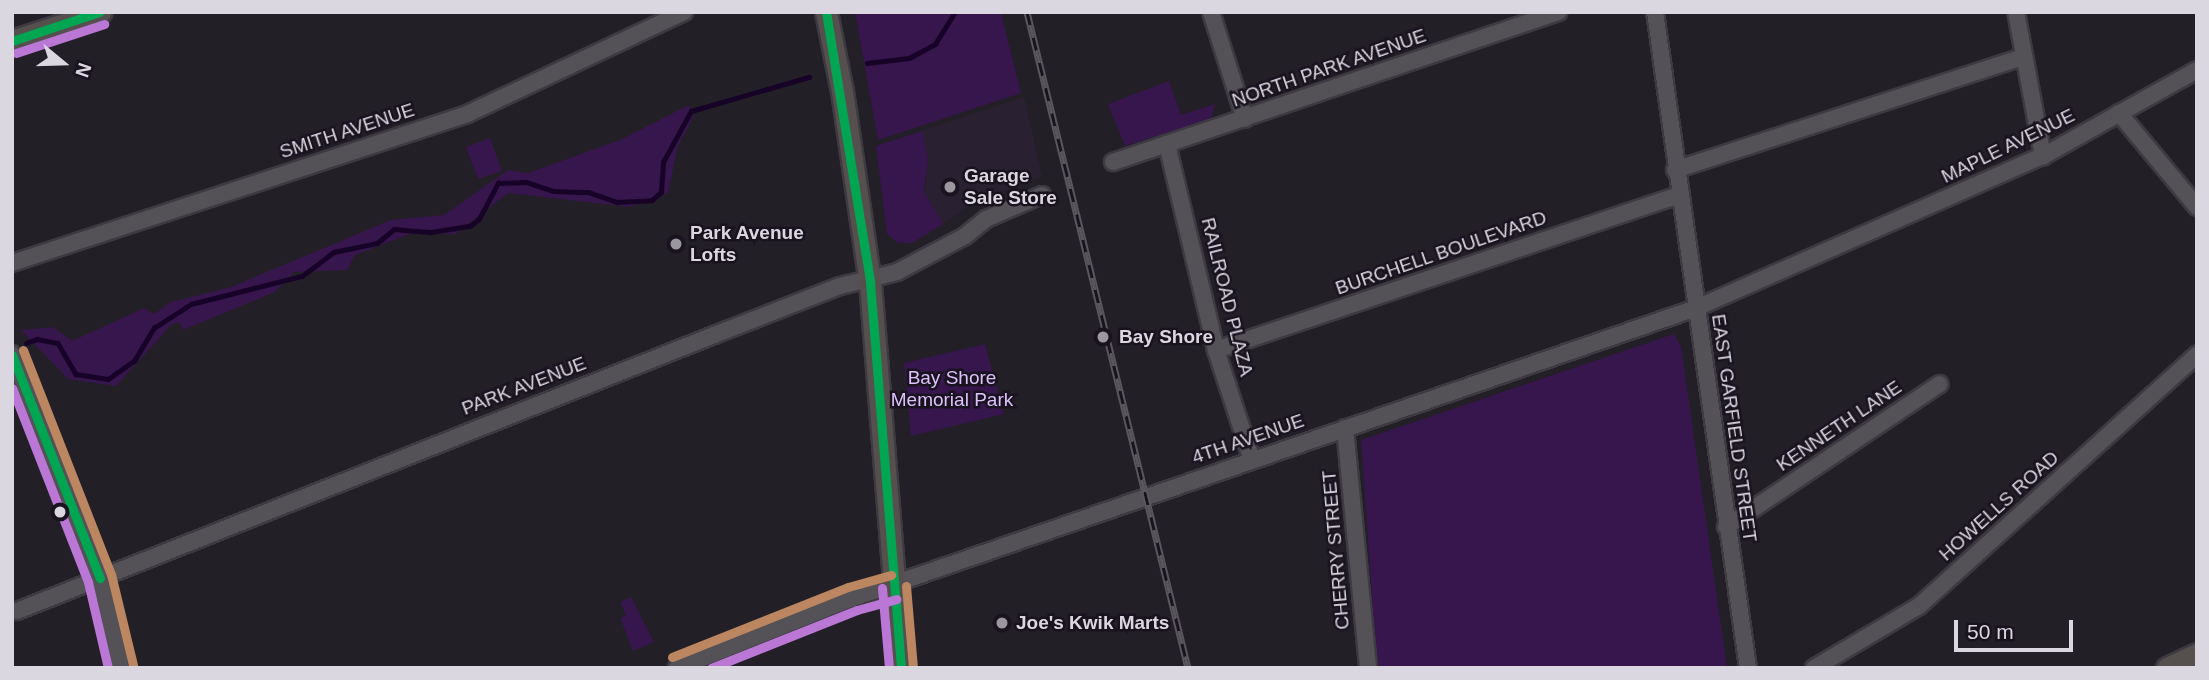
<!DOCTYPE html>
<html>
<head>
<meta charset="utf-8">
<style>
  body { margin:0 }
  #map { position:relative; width:2209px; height:680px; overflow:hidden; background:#231f26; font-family:Helvetica,sans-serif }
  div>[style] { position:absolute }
  .built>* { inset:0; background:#292031 }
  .green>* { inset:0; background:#36164c }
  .stream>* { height:4.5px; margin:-2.25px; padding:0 2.25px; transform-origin:2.25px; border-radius:2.25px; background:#170328 }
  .roads { filter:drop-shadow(2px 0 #3d3a41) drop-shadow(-2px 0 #3d3a41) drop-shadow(0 2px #3d3a41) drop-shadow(0 -2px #3d3a41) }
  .minor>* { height:16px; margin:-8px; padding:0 8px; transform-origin:8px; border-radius:8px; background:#545157 }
  .major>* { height:21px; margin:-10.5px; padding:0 10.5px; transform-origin:10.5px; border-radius:10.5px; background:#55504e }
  .rail>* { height:7px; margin-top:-3.5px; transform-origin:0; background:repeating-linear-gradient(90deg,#191320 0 13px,#5a575c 0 26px); box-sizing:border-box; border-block:2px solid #5a575c }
  .bus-1>* { height:9px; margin:-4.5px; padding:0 4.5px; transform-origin:4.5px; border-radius:4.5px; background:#00a651 }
  .bus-2>* { height:9px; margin:-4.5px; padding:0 4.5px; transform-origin:4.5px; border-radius:4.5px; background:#ba77d6 }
  .bus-3>* { height:9px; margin:-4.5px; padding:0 4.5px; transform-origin:4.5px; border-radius:4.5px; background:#bb8660 }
  .dots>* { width:19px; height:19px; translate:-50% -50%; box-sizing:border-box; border:4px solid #191320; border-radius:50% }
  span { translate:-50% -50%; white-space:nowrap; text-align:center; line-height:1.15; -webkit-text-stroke:5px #191320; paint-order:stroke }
  .street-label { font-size:19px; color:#dbd7e0 }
  .poi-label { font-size:19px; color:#dbd7e0; font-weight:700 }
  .left { translate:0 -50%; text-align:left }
  .park-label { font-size:19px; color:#dec0fb }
  .frame { position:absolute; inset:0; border:14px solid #dbd7e0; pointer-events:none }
  .north { position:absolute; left:28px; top:28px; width:70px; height:70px; -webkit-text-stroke:5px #191320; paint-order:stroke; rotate:109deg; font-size:19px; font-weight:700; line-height:28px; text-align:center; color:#dbd7e0 }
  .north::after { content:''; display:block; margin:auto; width:24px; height:32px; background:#dbd7e0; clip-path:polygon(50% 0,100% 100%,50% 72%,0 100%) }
  .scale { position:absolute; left:1954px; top:620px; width:119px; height:32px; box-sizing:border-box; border:4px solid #dbd7e0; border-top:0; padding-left:9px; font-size:21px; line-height:24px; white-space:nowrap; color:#dbd7e0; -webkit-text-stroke:5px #191320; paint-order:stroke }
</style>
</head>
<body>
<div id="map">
  <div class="built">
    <div style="clip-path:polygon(1024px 97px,1042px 176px,975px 202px,943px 224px,924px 192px,927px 182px,922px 131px)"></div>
  </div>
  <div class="green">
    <div style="clip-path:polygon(855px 12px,1001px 12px,1021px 93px,878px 140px)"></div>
    <div style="clip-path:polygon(1169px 81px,1181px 115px,1215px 104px,1211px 119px,1125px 146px,1108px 104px)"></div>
    <div style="clip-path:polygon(689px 105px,694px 116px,678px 146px,668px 193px,629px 207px,508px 193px,455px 234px,412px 233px,355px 255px,347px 270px,294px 272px,275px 292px,183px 330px,180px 323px,172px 324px,116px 386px,68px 379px,21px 330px,53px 327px,72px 341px,144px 308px,154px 314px,171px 302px,231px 287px,391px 220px,444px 215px,508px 170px,528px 173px,620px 140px)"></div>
    <div style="clip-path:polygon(922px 131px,928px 159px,924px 192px,943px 224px,912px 243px,898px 243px,887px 234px,876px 146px)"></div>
    <div style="clip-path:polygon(490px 138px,502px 171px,478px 179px,466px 147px)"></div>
    <div style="clip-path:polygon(1674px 334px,1681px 346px,1727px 668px,1377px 668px,1361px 440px)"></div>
    <div style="clip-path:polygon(985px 344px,1004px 414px,911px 436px,904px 363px)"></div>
    <div style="clip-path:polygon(631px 597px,654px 642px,633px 651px,620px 618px,626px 615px,620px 602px)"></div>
  </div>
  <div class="stream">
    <div style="left:867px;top:63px;width:42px;rotate:-6.8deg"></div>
    <div style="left:909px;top:58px;width:30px;rotate:-28deg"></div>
    <div style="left:935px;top:44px;width:38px;rotate:-58deg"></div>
    <div style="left:26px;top:343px;width:12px;rotate:-20deg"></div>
    <div style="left:37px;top:339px;width:21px;rotate:11deg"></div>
    <div style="left:58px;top:343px;width:36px;rotate:60deg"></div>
    <div style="left:76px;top:374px;width:32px;rotate:9deg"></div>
    <div style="left:108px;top:379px;width:32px;rotate:-35deg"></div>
    <div style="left:134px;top:361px;width:39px;rotate:-59deg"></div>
    <div style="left:154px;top:328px;width:44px;rotate:-33deg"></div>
    <div style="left:191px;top:304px;width:114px;rotate:-14.2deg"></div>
    <div style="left:302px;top:276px;width:40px;rotate:-37deg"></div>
    <div style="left:334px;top:252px;width:44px;rotate:-11.8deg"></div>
    <div style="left:377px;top:243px;width:22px;rotate:-39deg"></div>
    <div style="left:394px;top:229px;width:37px;rotate:5deg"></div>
    <div style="left:431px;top:232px;width:39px;rotate:-9deg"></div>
    <div style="left:470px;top:226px;width:11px;rotate:-38deg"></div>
    <div style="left:479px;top:219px;width:41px;rotate:-62.2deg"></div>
    <div style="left:498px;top:183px;width:28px;rotate:-2deg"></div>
    <div style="left:526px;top:182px;width:28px;rotate:18deg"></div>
    <div style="left:553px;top:191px;width:35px;rotate:2deg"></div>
    <div style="left:588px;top:192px;width:31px;rotate:19deg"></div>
    <div style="left:617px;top:202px;width:35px;rotate:-3deg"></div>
    <div style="left:652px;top:200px;width:12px;rotate:-42deg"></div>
    <div style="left:661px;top:192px;width:30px;rotate:-86deg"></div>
    <div style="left:663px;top:162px;width:58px;rotate:-61.2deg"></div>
    <div style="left:691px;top:111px;width:123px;rotate:-16.1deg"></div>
  </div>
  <div class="roads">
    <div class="minor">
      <div style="left:1211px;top:12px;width:112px;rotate:72.4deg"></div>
      <div style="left:1655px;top:12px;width:663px;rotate:81.93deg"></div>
      <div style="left:2016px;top:12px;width:147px;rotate:79.4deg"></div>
      <div style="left:2119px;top:113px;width:122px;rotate:50.3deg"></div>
      <div style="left:1167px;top:144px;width:212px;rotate:76.6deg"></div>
      <div style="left:1216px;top:350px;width:116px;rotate:71.9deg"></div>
      <div style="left:1113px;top:162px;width:470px;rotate:-18.6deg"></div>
      <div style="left:1675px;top:170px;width:365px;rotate:-18deg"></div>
      <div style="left:12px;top:263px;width:479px;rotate:-18.1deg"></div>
      <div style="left:467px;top:114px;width:240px;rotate:-25.2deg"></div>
      <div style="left:1216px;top:350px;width:487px;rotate:-18.5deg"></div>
      <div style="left:12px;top:354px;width:241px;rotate:68.6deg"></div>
      <div style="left:100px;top:578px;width:92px;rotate:76.9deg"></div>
      <div style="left:1345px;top:428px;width:241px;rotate:84.5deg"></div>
      <div style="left:1726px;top:527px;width:257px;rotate:-33.8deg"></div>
      <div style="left:17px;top:611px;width:750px;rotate:-21.6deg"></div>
      <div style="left:714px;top:335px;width:135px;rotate:-21.3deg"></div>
      <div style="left:840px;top:286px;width:59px;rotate:-13.8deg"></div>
      <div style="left:897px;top:272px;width:77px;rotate:-27.9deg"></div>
      <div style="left:965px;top:236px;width:27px;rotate:-39deg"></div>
      <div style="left:986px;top:219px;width:61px;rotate:-23.2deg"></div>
      <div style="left:677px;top:668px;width:189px;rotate:-21.7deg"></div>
      <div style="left:853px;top:598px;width:891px;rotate:-18.98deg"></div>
      <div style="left:1696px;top:308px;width:379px;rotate:-23.7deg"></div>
      <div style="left:2043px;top:156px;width:176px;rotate:-29.2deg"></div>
      <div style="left:1814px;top:668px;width:122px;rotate:-30.6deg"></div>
      <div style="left:1919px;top:606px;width:375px;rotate:-42.1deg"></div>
    </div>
    <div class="major">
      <div style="left:826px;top:12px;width:81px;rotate:78.6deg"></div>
      <div style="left:842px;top:91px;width:193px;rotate:81.7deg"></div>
      <div style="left:870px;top:282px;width:387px;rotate:85.4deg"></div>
      <div style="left:12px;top:41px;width:93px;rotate:-18.2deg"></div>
      <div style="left:2167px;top:668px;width:33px;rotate:-25deg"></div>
    </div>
  </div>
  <div class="rail">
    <div style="left:1027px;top:12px;width:675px;rotate:76.21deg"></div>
  </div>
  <div class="bus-1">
    <div style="left:826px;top:12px;width:274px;rotate:80.7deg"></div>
    <div style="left:870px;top:282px;width:387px;rotate:85.4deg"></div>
    <div style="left:12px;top:41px;width:92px;rotate:-18.4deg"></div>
    <div style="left:12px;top:355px;width:240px;rotate:68.5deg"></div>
  </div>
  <div class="bus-2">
    <div style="left:16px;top:53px;width:93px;rotate:-18.2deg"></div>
    <div style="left:12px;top:388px;width:208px;rotate:68.6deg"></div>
    <div style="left:88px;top:582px;width:88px;rotate:76.9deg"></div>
    <div style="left:882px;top:588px;width:80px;rotate:85deg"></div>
    <div style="left:711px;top:668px;width:157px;rotate:-21.7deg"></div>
    <div style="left:857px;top:610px;width:41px;rotate:-15.4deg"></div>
  </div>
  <div class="bus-3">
    <div style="left:23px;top:350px;width:241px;rotate:68.6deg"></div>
    <div style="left:111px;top:574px;width:94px;rotate:76.4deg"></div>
    <div style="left:906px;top:586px;width:81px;rotate:85.1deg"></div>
    <div style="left:672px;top:657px;width:189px;rotate:-21.7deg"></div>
    <div style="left:848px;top:587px;width:45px;rotate:-15.6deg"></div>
  </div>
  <div class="dots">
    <div style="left:950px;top:187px;background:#9b979f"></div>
    <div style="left:676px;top:244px;background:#9b979f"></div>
    <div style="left:1103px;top:337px;background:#9b979f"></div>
    <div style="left:60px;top:512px;background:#dbd7e0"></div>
    <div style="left:1002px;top:623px;background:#9b979f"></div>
  </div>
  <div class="street-label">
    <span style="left:1329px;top:68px;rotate:-19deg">NORTH PARK AVENUE</span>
    <span style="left:347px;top:131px;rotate:-18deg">SMITH AVENUE</span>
    <span style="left:2008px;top:146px;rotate:-26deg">MAPLE AVENUE</span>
    <span style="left:1441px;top:253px;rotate:-19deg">BURCHELL BOULEVARD</span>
    <span style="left:1227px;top:297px;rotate:76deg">RAILROAD PLAZA</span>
    <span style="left:524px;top:386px;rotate:-21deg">PARK AVENUE</span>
    <span style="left:1839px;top:426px;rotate:-34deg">KENNETH LANE</span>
    <span style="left:1734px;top:428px;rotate:82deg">EAST GARFIELD STREET</span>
    <span style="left:1248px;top:439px;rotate:-19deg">4TH AVENUE</span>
    <span style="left:1999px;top:506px;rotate:-42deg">HOWELLS ROAD</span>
    <span style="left:1336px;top:550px;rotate:-95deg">CHERRY STREET</span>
  </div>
  <div class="poi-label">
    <span class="left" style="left:964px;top:187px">Garage<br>Sale Store</span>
    <span class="left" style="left:690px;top:244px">Park Avenue<br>Lofts</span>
    <span class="left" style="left:1119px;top:337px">Bay Shore</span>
    <span class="left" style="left:1016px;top:623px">Joe's Kwik Marts</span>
  </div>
  <div class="park-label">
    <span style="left:952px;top:389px">Bay Shore<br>Memorial Park</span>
  </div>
  <div class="frame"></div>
  <div class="north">N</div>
  <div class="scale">50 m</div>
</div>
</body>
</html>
